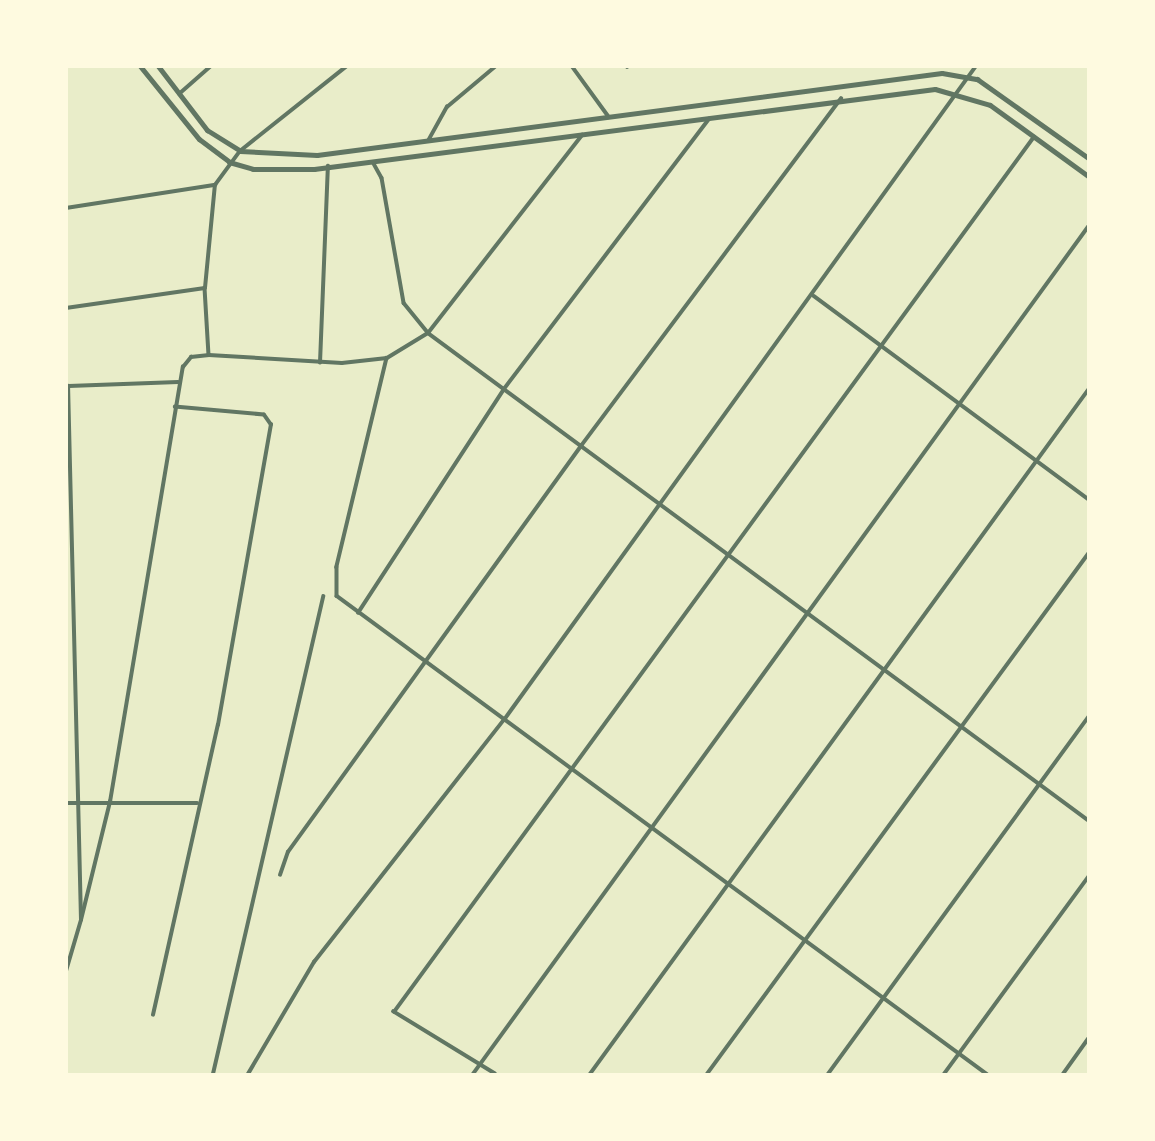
<!DOCTYPE html>
<html>
<head>
<meta charset="utf-8">
<style>
  body { margin:0 }
  #map { position:relative; width:1155px; height:1141px; overflow:hidden; background:#e9edc9; font-family:"Exo 2",sans-serif }
  div>[style] { position:absolute }
  .minor>* { height:3.5px; margin:-1.75px; padding:0 1.75px; transform-origin:1.75px; border-radius:1.75px; background:#617663 }
  .tertiary>* { height:5px; margin:-2.5px; padding:0 2.5px; transform-origin:2.5px; border-radius:2.5px; background:#617663 }
  span { translate:-50% -50%; white-space:nowrap; text-align:center; line-height:1.15; -webkit-text-stroke:5px #fefae0; paint-order:stroke }
  .frame { position:absolute; inset:0; border:68px solid #fefae0; pointer-events:none }
</style>
</head>
<body>
<div id="map">
  <div class="minor">
    <div style="left:572px;top:66px;width:63px;rotate:54deg"></div>
    <div style="left:627px;top:67px;width:2px;rotate:-27deg"></div>
    <div style="left:179px;top:94px;width:43px;rotate:-41.2deg"></div>
    <div style="left:428px;top:141px;width:39px;rotate:-61deg"></div>
    <div style="left:447px;top:107px;width:64px;rotate:-39.9deg"></div>
    <div style="left:373px;top:162px;width:18px;rotate:61deg"></div>
    <div style="left:382px;top:178px;width:127px;rotate:80deg"></div>
    <div style="left:404px;top:303px;width:38px;rotate:51deg"></div>
    <div style="left:428px;top:333px;width:820px;rotate:36.42deg"></div>
    <div style="left:66px;top:208px;width:151px;rotate:-8.8deg"></div>
    <div style="left:215px;top:185px;width:42px;rotate:-53.7deg"></div>
    <div style="left:240px;top:151px;width:137px;rotate:-38.5deg"></div>
    <div style="left:205px;top:288px;width:67px;rotate:86.6deg"></div>
    <div style="left:814px;top:296px;width:341px;rotate:36.5deg"></div>
    <div style="left:66px;top:308px;width:140px;rotate:-8.2deg"></div>
    <div style="left:205px;top:288px;width:103px;rotate:-84.5deg"></div>
    <div style="left:387px;top:358px;width:215px;rotate:103.5deg"></div>
    <div style="left:337px;top:567px;width:29px;rotate:90deg"></div>
    <div style="left:337px;top:596px;width:807px;rotate:36.33deg"></div>
    <div style="left:320px;top:363px;width:197px;rotate:-87.7deg"></div>
    <div style="left:69px;top:386px;width:109px;rotate:-2.1deg"></div>
    <div style="left:358px;top:613px;width:267px;rotate:-56.9deg"></div>
    <div style="left:504px;top:389px;width:339px;rotate:-52.8deg"></div>
    <div style="left:66px;top:803px;width:131px"></div>
    <div style="left:280px;top:875px;width:24px;rotate:-71deg"></div>
    <div style="left:288px;top:852px;width:501px;rotate:-54.18deg"></div>
    <div style="left:581px;top:446px;width:434px;rotate:-53.2deg"></div>
    <div style="left:81px;top:920px;width:122px;rotate:-76.2deg"></div>
    <div style="left:110px;top:802px;width:441px;rotate:-80.5deg"></div>
    <div style="left:183px;top:367px;width:13px;rotate:-51deg"></div>
    <div style="left:191px;top:357px;width:18px;rotate:-6deg"></div>
    <div style="left:209px;top:355px;width:133px;rotate:3.4deg"></div>
    <div style="left:342px;top:363px;width:45px;rotate:-6.3deg"></div>
    <div style="left:387px;top:358px;width:48px;rotate:-31.4deg"></div>
    <div style="left:428px;top:333px;width:251px;rotate:-52.1deg"></div>
    <div style="left:66px;top:971px;width:53px;rotate:-73.6deg"></div>
    <div style="left:81px;top:920px;width:534px;rotate:-91.39deg"></div>
    <div style="left:153px;top:1015px;width:297px;rotate:-77.4deg"></div>
    <div style="left:218px;top:725px;width:305px;rotate:-80deg"></div>
    <div style="left:271px;top:425px;width:12px;rotate:-125deg"></div>
    <div style="left:264px;top:415px;width:89px;rotate:-174.9deg"></div>
    <div style="left:213px;top:1074px;width:490px;rotate:-77deg"></div>
    <div style="left:248px;top:1074px;width:130px;rotate:-59.5deg"></div>
    <div style="left:314px;top:962px;width:308px;rotate:-51.9deg"></div>
    <div style="left:504px;top:720px;width:807px;rotate:-54.18deg"></div>
    <div style="left:473px;top:1074px;width:1047px;rotate:-54.02deg"></div>
    <div style="left:495px;top:1074px;width:119px;rotate:-148.5deg"></div>
    <div style="left:394px;top:1012px;width:1084px;rotate:-53.82deg"></div>
    <div style="left:590px;top:1074px;width:846px;rotate:-53.94deg"></div>
    <div style="left:707px;top:1074px;width:645px;rotate:-53.77deg"></div>
    <div style="left:828px;top:1074px;width:442px;rotate:-53.9deg"></div>
    <div style="left:944px;top:1074px;width:244px;rotate:-53.8deg"></div>
    <div style="left:1063px;top:1074px;width:43px;rotate:-54.5deg"></div>
  </div>
  <div class="tertiary">
    <div style="left:140px;top:66px;width:94px;rotate:51.1deg"></div>
    <div style="left:199px;top:139px;width:38px;rotate:37deg"></div>
    <div style="left:229px;top:162px;width:25px;rotate:16deg"></div>
    <div style="left:253px;top:169px;width:61px"></div>
    <div style="left:314px;top:169px;width:626px;rotate:-7.34deg"></div>
    <div style="left:935px;top:89px;width:57px;rotate:16.2deg"></div>
    <div style="left:990px;top:105px;width:121px;rotate:35.9deg"></div>
    <div style="left:158px;top:66px;width:81px;rotate:52.6deg"></div>
    <div style="left:207px;top:130px;width:39px;rotate:32deg"></div>
    <div style="left:240px;top:151px;width:77px;rotate:3deg"></div>
    <div style="left:317px;top:155px;width:630px;rotate:-7.47deg"></div>
    <div style="left:942px;top:73px;width:36px;rotate:10deg"></div>
    <div style="left:977px;top:79px;width:136px;rotate:35.4deg"></div>
  </div>
  <div class="frame"></div>
</div>
</body>
</html>
